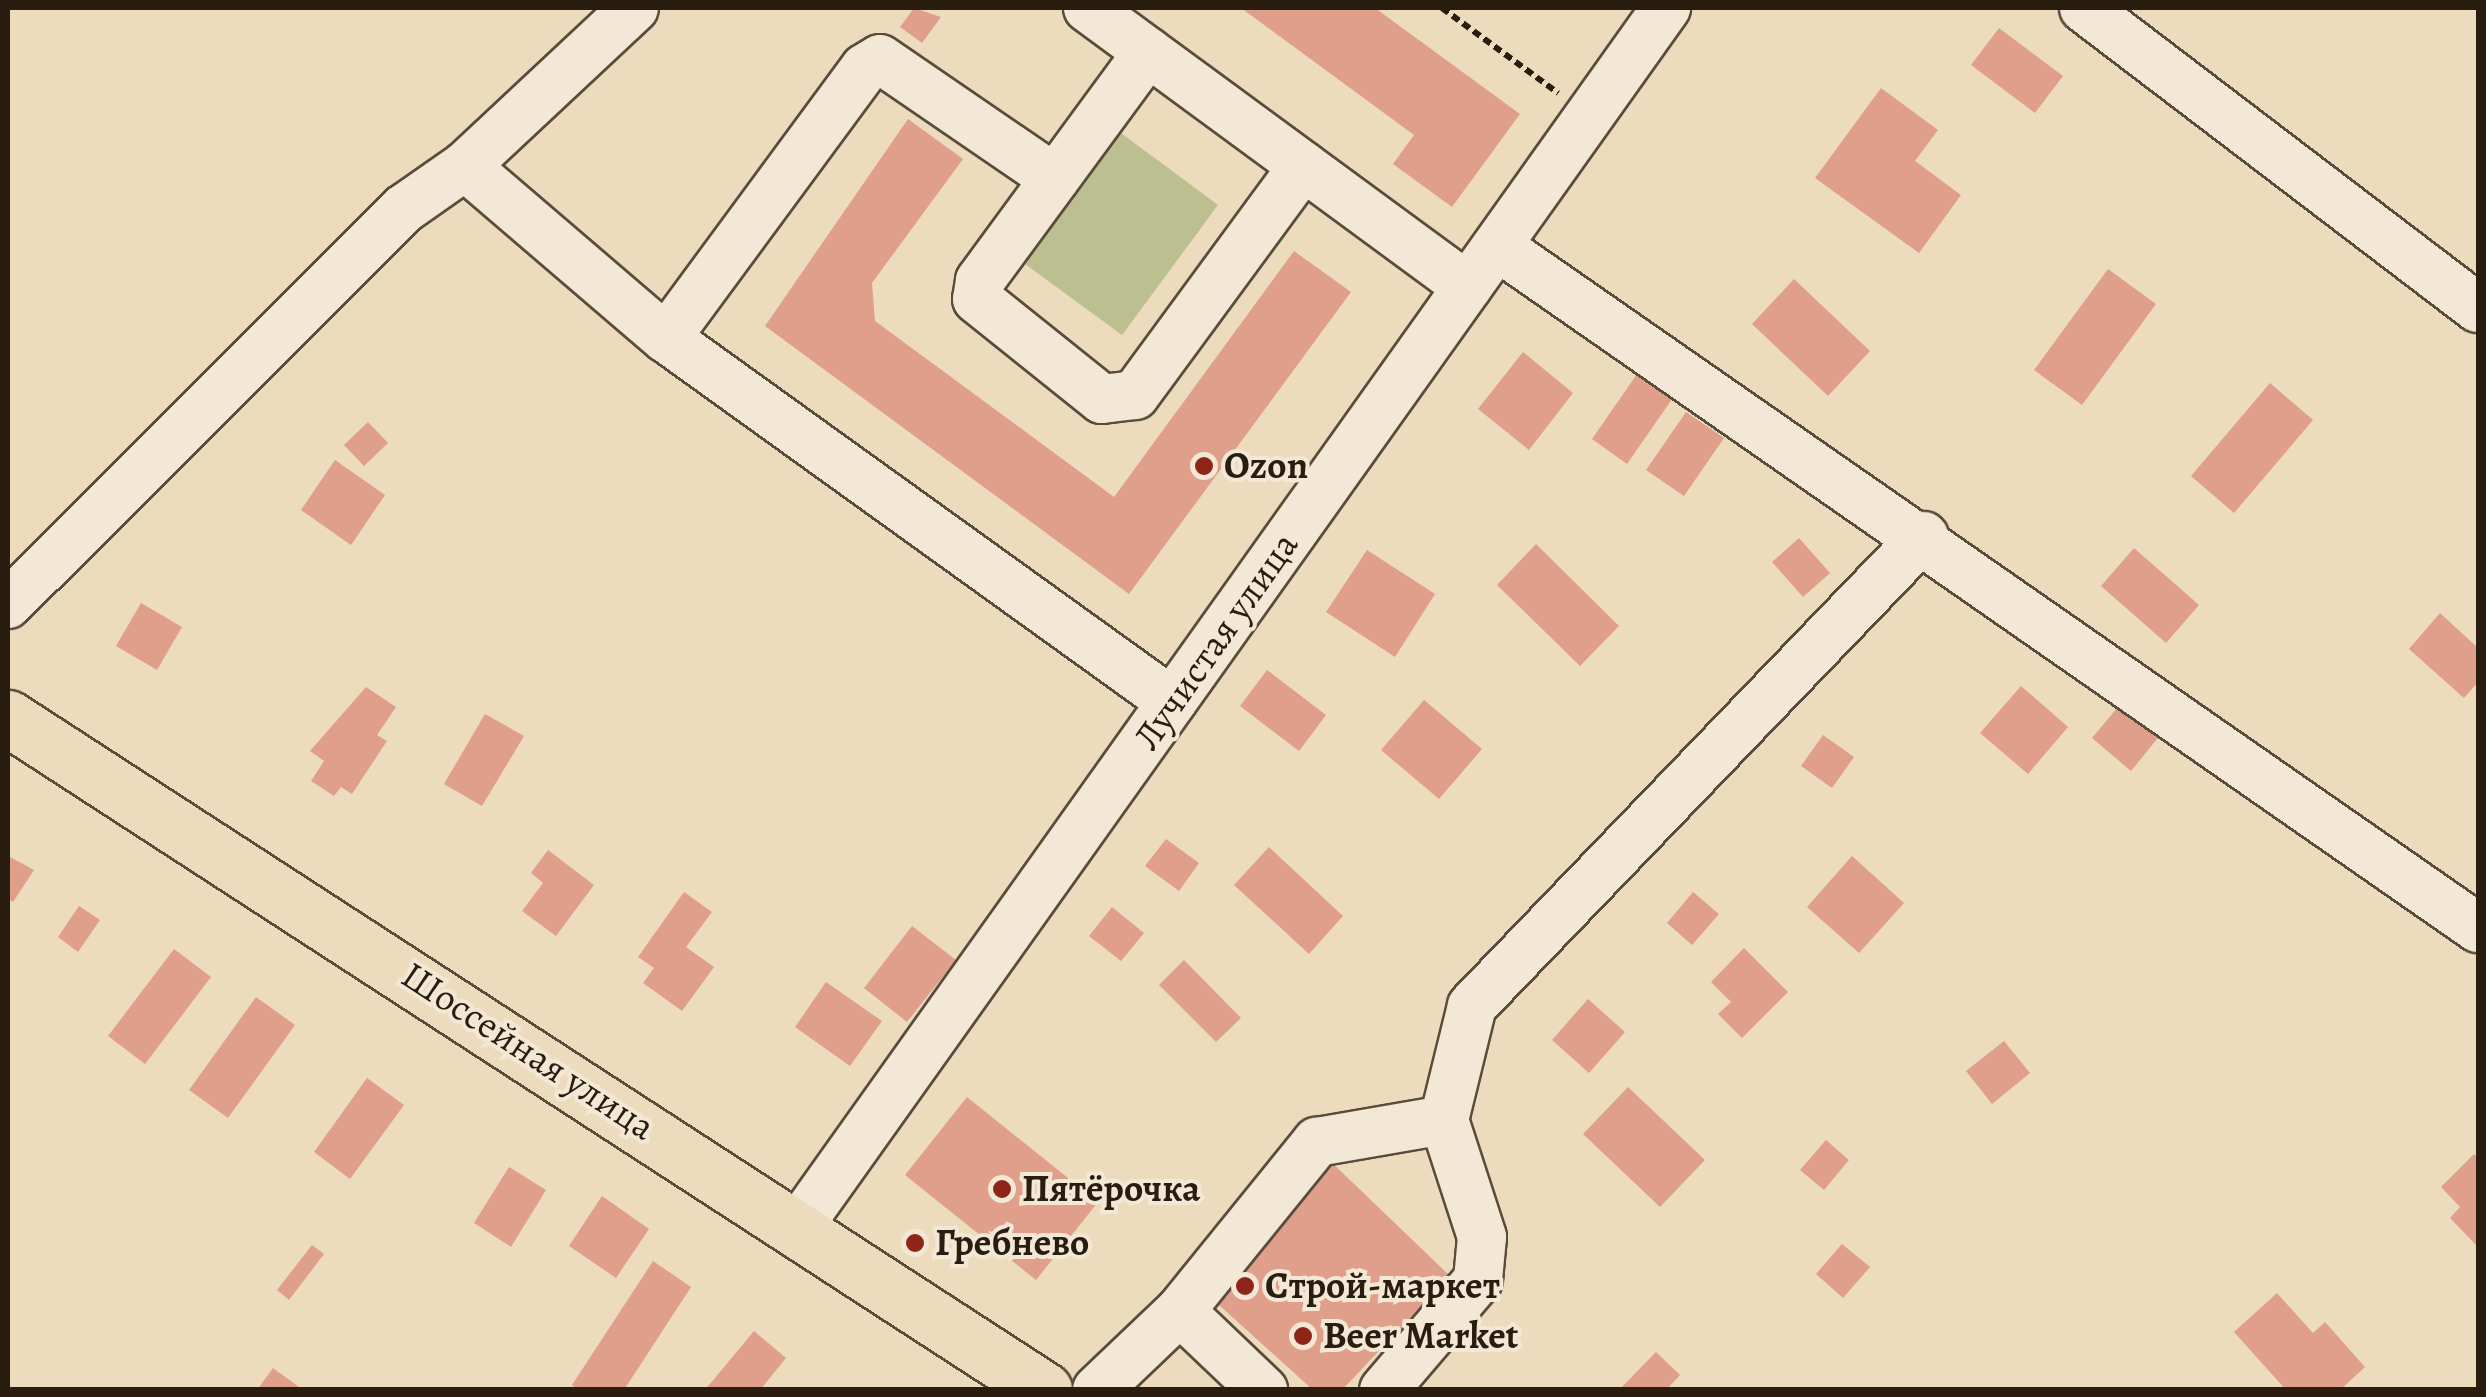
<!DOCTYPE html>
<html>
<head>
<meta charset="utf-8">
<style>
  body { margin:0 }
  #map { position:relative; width:2486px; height:1397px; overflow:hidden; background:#eddbbe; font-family:Alegreya,serif }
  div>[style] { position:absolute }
  .green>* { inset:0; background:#bcbf8f }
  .building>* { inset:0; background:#e09f8a }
  .path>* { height:6px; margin-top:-3px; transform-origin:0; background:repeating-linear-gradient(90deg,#281d0f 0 8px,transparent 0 13px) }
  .roads { filter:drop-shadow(2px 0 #594c3b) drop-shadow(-2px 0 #594c3b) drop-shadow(0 2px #594c3b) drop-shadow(0 -2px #594c3b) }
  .minor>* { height:48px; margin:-24px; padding:0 24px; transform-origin:24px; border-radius:24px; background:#f3e8d5 }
  .major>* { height:55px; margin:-27.5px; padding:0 27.5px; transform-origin:27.5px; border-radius:27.5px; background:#eddbbe }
  .dots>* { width:28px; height:28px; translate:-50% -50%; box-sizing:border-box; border:5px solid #f3e8d5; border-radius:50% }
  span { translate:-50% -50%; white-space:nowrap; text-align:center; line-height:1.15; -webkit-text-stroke:8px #f3e8d5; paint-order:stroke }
  .poi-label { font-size:38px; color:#281d0f; font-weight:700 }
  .left { translate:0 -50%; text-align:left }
  .street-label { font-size:38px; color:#281d0f }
  .frame { position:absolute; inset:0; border:10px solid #281d0f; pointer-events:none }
</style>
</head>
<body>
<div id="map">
  <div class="green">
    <div style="clip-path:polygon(1121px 133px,1218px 205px,1122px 335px,1025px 264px)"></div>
  </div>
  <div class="building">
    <div style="clip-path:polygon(914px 8px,941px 17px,922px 43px,900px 27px)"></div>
    <div style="clip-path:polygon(1241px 8px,1375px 8px,1520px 114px,1452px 207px,1393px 164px,1414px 135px)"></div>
    <div style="clip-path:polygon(1999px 28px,2063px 76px,2035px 113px,1971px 65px)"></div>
    <div style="clip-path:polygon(1881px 88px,1938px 130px,1915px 161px,1961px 195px,1919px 253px,1815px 178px)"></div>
    <div style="clip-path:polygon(908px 119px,963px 159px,872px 283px,875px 321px,1114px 497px,1294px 251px,1351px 292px,1129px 594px,765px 326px)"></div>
    <div style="clip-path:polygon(2108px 269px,2156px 304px,2082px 405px,2034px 370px)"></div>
    <div style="clip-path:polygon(1794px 279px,1870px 351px,1828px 396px,1752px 324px)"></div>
    <div style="clip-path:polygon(1523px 352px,1573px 393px,1529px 450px,1478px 409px)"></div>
    <div style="clip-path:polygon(1644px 364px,1679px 389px,1627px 464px,1592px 439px)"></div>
    <div style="clip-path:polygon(2270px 383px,2313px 420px,2234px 513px,2191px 476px)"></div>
    <div style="clip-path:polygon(1686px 412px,1724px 438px,1684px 496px,1646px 470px)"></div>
    <div style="clip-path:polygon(368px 422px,388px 443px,364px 466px,344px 445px)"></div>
    <div style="clip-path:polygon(335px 460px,385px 495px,351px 545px,301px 510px)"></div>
    <div style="clip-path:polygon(1799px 538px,1830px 573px,1803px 597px,1772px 562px)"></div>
    <div style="clip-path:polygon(1536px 544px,1619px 626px,1580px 666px,1497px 585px)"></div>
    <div style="clip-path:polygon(2134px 548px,2199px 605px,2166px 643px,2101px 586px)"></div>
    <div style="clip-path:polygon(1367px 550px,1435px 594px,1395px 657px,1326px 612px)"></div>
    <div style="clip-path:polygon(141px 603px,182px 627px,157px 670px,116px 646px)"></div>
    <div style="clip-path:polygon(2440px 613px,2478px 648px,2478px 682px,2464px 698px,2409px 649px)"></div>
    <div style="clip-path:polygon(1267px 670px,1326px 715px,1299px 751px,1240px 706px)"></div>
    <div style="clip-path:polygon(2021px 686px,2068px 727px,2028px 774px,1980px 733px)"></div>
    <div style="clip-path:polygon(366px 687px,396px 707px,377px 735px,387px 741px,352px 794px,341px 787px,334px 796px,311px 781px,324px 761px,310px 751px)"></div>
    <div style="clip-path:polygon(1424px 700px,1482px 749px,1439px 799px,1381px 750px)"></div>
    <div style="clip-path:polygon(2123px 701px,2162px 733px,2131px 771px,2092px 738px)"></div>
    <div style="clip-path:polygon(485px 714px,524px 736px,482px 806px,444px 784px)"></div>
    <div style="clip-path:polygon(1823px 735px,1854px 757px,1832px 788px,1801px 766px)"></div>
    <div style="clip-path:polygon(1166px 839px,1199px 863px,1179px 891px,1145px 866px)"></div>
    <div style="clip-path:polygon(1269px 847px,1343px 916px,1309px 954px,1234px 885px)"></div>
    <div style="clip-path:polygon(548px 850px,594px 885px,556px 936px,522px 911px,543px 883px,531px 873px)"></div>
    <div style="clip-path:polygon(8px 856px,34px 870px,13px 902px,8px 899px)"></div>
    <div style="clip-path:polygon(1852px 856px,1904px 903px,1859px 953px,1807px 907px)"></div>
    <div style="clip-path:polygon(684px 892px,712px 912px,686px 947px,714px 967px,682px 1011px,643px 983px,654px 968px,638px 957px)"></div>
    <div style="clip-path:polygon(1693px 892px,1719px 914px,1692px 945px,1667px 923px)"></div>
    <div style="clip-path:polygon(79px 906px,100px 920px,78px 952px,58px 937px)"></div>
    <div style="clip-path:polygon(1112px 907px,1144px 933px,1121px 961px,1089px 936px)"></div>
    <div style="clip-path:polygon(912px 926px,956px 960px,907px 1022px,864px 988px)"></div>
    <div style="clip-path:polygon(1744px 948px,1788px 992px,1742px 1038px,1718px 1014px,1731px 1002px,1711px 982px)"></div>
    <div style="clip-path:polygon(174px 949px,211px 977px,145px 1064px,108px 1036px)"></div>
    <div style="clip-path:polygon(1184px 960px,1241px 1018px,1216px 1042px,1159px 985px)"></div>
    <div style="clip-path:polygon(826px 982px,882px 1021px,850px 1066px,795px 1027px)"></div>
    <div style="clip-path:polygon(256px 997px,295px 1025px,228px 1118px,189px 1090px)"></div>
    <div style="clip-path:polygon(1588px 999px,1625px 1032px,1589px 1073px,1552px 1040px)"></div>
    <div style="clip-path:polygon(2004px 1041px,2030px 1073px,1992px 1104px,1966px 1071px)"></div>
    <div style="clip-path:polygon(367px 1078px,404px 1105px,350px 1179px,314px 1152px)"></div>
    <div style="clip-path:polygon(1628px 1087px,1705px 1160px,1660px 1207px,1583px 1134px)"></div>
    <div style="clip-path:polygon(967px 1097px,1098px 1202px,1036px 1280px,905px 1175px)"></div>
    <div style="clip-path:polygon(1826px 1140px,1849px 1160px,1824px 1190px,1800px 1170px)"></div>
    <div style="clip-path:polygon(2474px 1154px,2478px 1158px,2478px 1247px,2450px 1218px,2460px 1207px,2441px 1187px)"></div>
    <div style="clip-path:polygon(1326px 1157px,1450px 1276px,1342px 1390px,1313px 1390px,1208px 1295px)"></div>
    <div style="clip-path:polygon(509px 1167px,546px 1190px,511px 1247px,474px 1223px)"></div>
    <div style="clip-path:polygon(602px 1196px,649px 1229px,616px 1278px,569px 1246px)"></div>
    <div style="clip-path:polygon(1842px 1244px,1870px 1267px,1843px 1298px,1816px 1274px)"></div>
    <div style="clip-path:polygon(312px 1245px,324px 1254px,289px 1300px,277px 1290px)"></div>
    <div style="clip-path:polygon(653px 1261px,691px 1287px,624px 1390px,579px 1390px,572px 1385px)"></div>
    <div style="clip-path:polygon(2277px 1293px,2313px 1333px,2325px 1322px,2365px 1367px,2340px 1390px,2286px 1390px,2234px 1332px)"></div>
    <div style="clip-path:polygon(754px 1331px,786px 1358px,760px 1390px,705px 1390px)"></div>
    <div style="clip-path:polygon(1656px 1352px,1680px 1375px,1666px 1390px,1619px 1390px)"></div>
    <div style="clip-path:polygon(273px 1368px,303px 1390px,257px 1390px)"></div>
  </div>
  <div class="path">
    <div style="left:1442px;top:8px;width:144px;rotate:36.2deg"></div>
  </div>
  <div class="roads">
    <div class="minor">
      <div style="left:634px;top:8px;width:231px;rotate:136.9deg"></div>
      <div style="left:465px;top:166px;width:265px;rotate:40.6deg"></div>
      <div style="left:666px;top:338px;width:623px;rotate:35.73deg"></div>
      <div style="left:1088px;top:8px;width:471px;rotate:36.3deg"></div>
      <div style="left:2084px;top:8px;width:495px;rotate:37.3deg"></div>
      <div style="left:1148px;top:52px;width:284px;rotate:126.3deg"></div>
      <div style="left:980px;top:281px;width:18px;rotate:99deg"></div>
      <div style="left:977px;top:299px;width:160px;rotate:38.7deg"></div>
      <div style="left:1102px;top:399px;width:33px;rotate:-7deg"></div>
      <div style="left:1135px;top:395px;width:284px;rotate:-53.7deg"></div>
      <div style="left:1497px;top:246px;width:1195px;rotate:34.81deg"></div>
      <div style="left:666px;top:338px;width:335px;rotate:-53.6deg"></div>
      <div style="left:865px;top:68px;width:17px;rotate:-31deg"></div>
      <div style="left:880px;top:59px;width:212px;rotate:34.4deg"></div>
      <div style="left:8px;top:604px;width:561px;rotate:-44.93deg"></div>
      <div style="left:405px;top:208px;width:73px;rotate:-35deg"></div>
      <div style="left:800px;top:1224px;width:1493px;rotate:-54.54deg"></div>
      <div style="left:1180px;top:1311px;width:218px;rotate:-51deg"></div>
      <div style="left:1317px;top:1142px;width:129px;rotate:-9.8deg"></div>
      <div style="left:1097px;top:1390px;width:115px;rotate:-43.6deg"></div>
      <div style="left:1180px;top:1311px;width:115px;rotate:43.6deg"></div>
      <div style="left:1384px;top:1390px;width:145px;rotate:-49.5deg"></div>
      <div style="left:1478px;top:1280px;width:43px;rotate:-84.7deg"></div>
      <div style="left:1482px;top:1237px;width:123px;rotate:-108deg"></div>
      <div style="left:1444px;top:1120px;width:117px;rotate:-76.2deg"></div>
      <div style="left:1472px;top:1006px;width:652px;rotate:-46.12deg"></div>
    </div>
    <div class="major">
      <div style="left:8px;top:718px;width:1235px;rotate:32.97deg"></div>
    </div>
  </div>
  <div class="dots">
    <div style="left:1204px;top:466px;background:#8f2418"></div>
    <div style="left:1002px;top:1189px;background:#8f2418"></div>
    <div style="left:915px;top:1243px;background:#8f2418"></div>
    <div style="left:1245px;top:1286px;background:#8f2418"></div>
    <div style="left:1303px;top:1336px;background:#8f2418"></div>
  </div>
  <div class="poi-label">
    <span class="left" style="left:1224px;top:466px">Ozon</span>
    <span class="left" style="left:1022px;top:1189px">Пятёрочка</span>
    <span class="left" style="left:935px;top:1243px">Гребнево</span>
    <span class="left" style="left:1265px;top:1286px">Строй-маркет</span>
    <span class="left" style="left:1323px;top:1336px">Beer Market</span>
  </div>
  <div class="street-label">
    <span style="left:1216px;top:641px;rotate:-55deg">Лучистая улица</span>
    <span style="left:528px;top:1051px;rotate:33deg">Шоссейная улица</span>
  </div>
  <div class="frame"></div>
</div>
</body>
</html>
